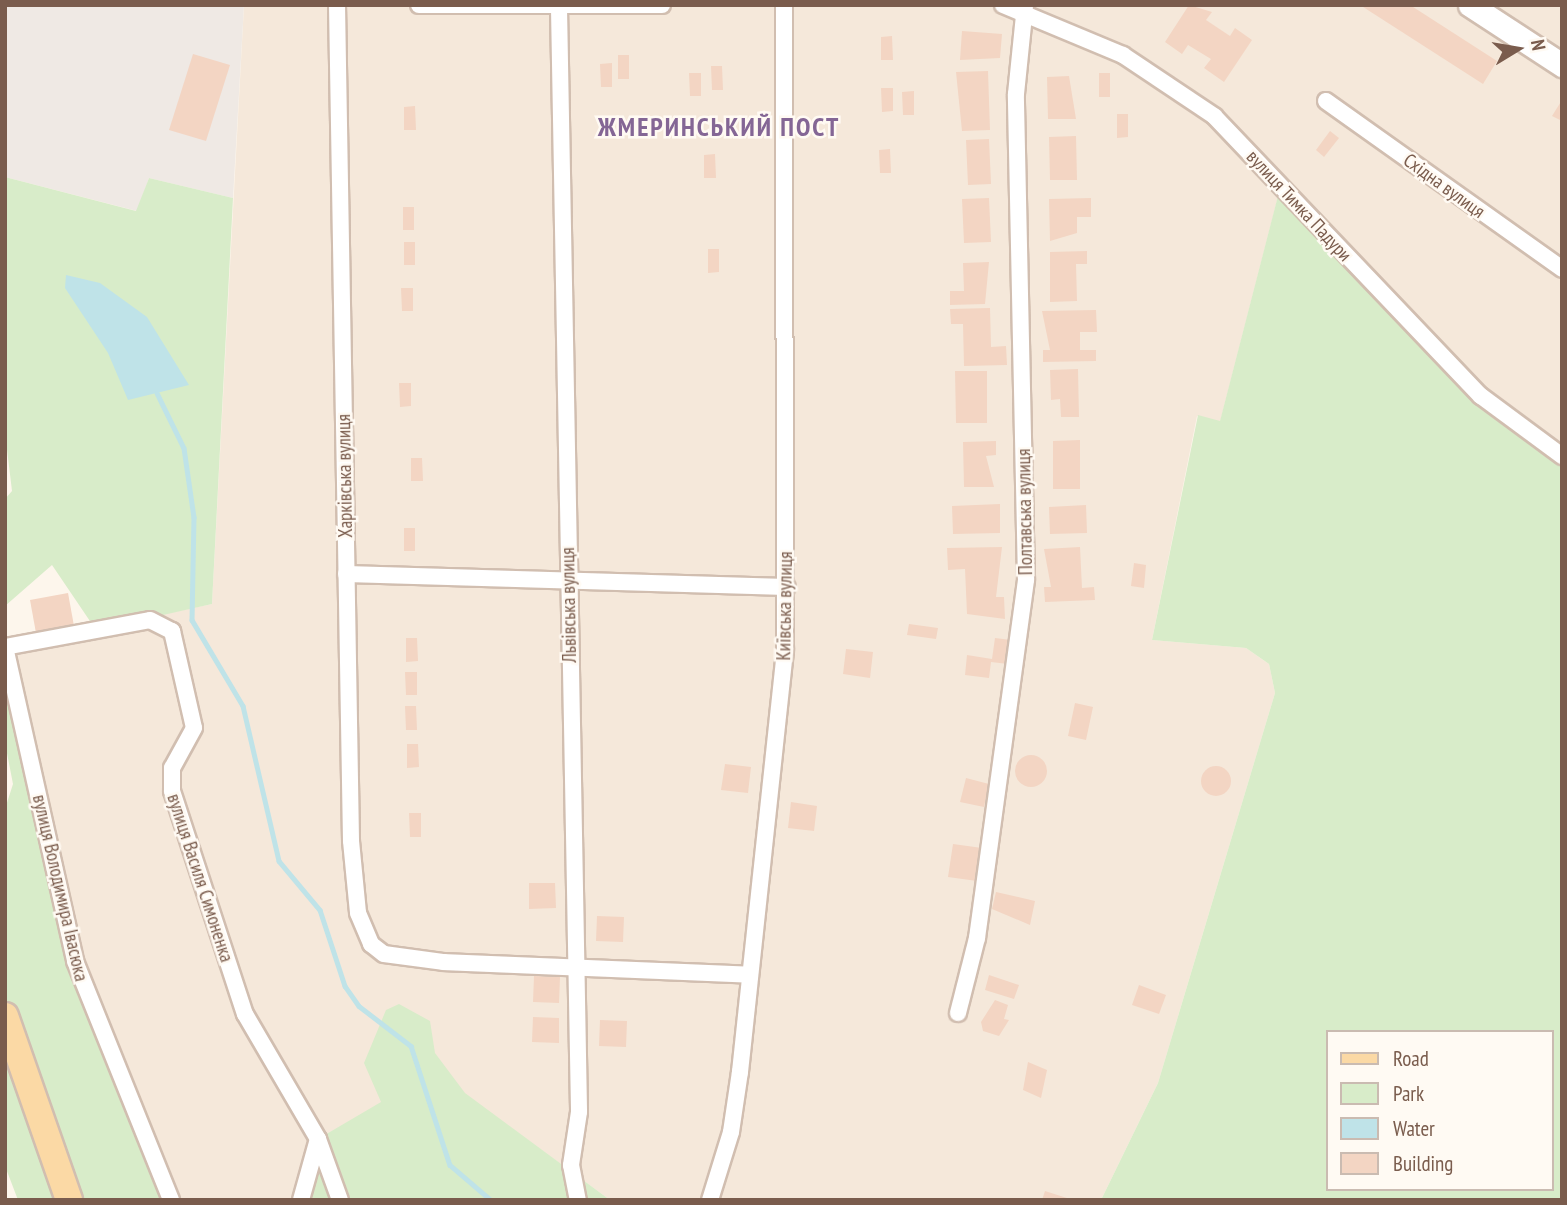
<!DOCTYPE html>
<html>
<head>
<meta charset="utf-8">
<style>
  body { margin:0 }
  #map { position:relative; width:1567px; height:1205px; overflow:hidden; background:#fdf6ec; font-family:"PT Sans Narrow",sans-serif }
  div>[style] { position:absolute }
  .residential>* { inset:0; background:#f5e8da }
  .industrial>* { inset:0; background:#efe9e4 }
  .green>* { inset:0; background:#d8ecc9 }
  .water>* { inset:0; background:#bfe3e8 }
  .stream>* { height:4.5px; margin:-2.25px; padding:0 2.25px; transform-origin:2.25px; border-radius:2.25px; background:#bfe3e8 }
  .building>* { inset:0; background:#f3d5c3 }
  .round { border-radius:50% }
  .roads { filter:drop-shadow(2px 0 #d1beb0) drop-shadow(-2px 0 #d1beb0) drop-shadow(0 2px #d1beb0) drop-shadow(0 -2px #d1beb0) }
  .street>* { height:16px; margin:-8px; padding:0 8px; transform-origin:8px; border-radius:8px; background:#fff }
  .secondary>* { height:23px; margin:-11.5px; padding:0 11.5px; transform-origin:11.5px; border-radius:11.5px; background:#fff }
  .primary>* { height:26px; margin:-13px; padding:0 13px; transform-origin:13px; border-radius:13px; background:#fbd9a5 }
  span { translate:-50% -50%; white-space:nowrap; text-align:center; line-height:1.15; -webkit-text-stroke:5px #fffaf3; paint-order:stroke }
  .street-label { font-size:19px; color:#7a5c4d }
  .district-label { font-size:26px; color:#846695; font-weight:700; letter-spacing:2px }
  .frame { position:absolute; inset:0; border:7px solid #7a5c4d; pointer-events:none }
  .legend { position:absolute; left:1326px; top:1030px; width:228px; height:161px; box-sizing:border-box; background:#fffaf3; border:2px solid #cabbb1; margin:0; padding:9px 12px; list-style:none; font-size:21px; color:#7a5c4d }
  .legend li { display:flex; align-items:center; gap:14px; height:35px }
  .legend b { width:35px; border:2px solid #cabbb1 }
  .north { position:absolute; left:1483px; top:14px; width:70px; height:70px; -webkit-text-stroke:5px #fffaf3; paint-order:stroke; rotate:79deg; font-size:19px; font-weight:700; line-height:28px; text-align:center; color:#7a5c4d }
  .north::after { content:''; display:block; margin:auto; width:24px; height:32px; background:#7a5c4d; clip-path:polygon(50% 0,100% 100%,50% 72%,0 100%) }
</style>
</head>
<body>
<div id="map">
  <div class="residential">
    <div style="clip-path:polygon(244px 5px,1562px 5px,1562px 456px,1529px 438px,1280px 189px,1220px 422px,1197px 416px,1152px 640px,1246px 648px,1269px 664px,1275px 693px,1158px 1083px,1101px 1200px,610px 1200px,465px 1094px,301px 1200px,171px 1200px,97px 1023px,5px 647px,212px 604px)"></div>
  </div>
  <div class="industrial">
    <div style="clip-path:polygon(5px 5px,244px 5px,233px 198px,149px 178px,137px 211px,5px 177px)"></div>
  </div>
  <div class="green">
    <div style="clip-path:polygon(5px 177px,136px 211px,149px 178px,233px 198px,212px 604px,96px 630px,52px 565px,5px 606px,5px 499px,12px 491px,5px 433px)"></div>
    <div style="clip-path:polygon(evenodd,1280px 188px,1481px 396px,1562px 456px,1562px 1200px,1101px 1200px,1158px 1083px,1275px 693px,1269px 664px,1246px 648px,1152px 640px,1198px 415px,1220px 421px,1280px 188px,1327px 1032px,1551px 1032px,1551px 1189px,1327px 1189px,1327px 1032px)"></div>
    <div style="clip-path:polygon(5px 647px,67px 931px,171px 1200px,18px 1200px,5px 1166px,5px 809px,13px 784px,5px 743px)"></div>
    <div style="clip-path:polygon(399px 1004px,430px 1021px,435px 1053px,465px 1093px,610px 1200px,301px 1200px,318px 1139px,381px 1102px,364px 1063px,386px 1010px)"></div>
  </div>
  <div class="water">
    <div style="clip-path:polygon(66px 275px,100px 283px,147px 317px,189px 385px,128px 400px,108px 353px,65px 288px)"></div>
  </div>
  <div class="stream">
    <div style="left:157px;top:393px;width:61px;rotate:63.9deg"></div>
    <div style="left:184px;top:448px;width:70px;rotate:81.8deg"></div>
    <div style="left:194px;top:517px;width:103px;rotate:91.1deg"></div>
    <div style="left:192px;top:620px;width:100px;rotate:59.3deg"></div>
    <div style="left:243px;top:706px;width:159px;rotate:76.9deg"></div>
    <div style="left:279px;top:861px;width:64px;rotate:50.1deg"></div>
    <div style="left:320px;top:910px;width:80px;rotate:71.8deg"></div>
    <div style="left:345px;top:986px;width:24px;rotate:55deg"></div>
    <div style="left:359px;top:1006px;width:66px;rotate:37.6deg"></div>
    <div style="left:411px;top:1046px;width:125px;rotate:71.9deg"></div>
    <div style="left:450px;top:1165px;width:54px;rotate:40.5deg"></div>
  </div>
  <div class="building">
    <div style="clip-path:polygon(1189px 5px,1212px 12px,1206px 20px,1230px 36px,1235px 28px,1252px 40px,1224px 82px,1204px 68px,1211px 59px,1188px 45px,1182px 54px,1165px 42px)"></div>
    <div style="clip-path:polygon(1360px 5px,1410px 5px,1497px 61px,1483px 84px)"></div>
    <div style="clip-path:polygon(962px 31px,1002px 34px,1000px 58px,960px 60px)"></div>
    <div style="clip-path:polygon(892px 36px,893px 60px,881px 60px,881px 37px)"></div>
    <div style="clip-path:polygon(193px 54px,230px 65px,206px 141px,169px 130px)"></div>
    <div style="clip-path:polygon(618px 55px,629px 55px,629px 79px,618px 79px)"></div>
    <div style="clip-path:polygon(612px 63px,612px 87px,601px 87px,600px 64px)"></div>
    <div style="clip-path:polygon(711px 66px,722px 66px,723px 90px,712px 90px)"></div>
    <div style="clip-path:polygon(988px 71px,990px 130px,962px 131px,956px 72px)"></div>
    <div style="clip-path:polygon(689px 73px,701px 73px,701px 96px,690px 96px)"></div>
    <div style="clip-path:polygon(1099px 73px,1110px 73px,1110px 97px,1099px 97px)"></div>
    <div style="clip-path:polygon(1069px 76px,1076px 119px,1048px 119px,1047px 77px)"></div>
    <div style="clip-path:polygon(881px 88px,893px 88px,893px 111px,882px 112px)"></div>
    <div style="clip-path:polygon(914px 91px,914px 115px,903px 115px,902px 92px)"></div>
    <div style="clip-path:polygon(1562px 100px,1562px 121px,1552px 116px)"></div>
    <div style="clip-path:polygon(415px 106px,416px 130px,404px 130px,404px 107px)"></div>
    <div style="clip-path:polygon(1117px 114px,1128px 114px,1128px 137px,1117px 138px)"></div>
    <div style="clip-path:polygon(1330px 131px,1339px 138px,1324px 157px,1316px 150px)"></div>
    <div style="clip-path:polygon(1076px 136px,1077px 180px,1050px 180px,1049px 137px)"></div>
    <div style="clip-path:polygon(989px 139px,991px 184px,968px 185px,966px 140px)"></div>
    <div style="clip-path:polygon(890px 149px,891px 173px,880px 173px,879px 150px)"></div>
    <div style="clip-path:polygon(715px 154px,716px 178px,704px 178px,704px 155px)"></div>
    <div style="clip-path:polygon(989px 198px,991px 242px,964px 243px,962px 199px)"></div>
    <div style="clip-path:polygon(1091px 198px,1091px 217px,1077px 217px,1077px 233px,1050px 241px,1049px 199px)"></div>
    <div style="clip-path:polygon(403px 207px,414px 207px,414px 230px,403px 230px)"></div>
    <div style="clip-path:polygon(404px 242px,415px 242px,415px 265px,404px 265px)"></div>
    <div style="clip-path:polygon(708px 249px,719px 249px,719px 272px,708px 273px)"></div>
    <div style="clip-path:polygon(1087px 251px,1087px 264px,1076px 264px,1077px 301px,1050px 302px,1050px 252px)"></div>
    <div style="clip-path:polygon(989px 262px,985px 304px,950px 305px,950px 291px,964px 291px,963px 263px)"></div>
    <div style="clip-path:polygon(401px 288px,413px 288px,413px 311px,402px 311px)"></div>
    <div style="clip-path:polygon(990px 308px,991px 347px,1006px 346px,1007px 365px,964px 366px,963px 324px,951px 324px,950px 309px)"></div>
    <div style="clip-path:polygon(1096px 310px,1097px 332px,1080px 332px,1080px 350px,1096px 350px,1096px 361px,1043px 362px,1043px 350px,1050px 350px,1042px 311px)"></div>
    <div style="clip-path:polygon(1078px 369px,1079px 417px,1061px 417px,1060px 399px,1051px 400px,1050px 370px)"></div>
    <div style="clip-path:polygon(955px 371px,987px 371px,987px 423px,956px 423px)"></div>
    <div style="clip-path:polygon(399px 383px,411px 383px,411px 406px,400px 407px)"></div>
    <div style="clip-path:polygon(1080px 440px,1080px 489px,1053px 489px,1053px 441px)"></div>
    <div style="clip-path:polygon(996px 441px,996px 455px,986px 456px,994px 487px,964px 487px,963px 442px)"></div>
    <div style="clip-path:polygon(411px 458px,422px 458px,423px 481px,411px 481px)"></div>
    <div style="clip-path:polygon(1000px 504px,1000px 533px,953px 534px,952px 506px)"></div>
    <div style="clip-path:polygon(1086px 505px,1087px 533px,1050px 534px,1049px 507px)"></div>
    <div style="clip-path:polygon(404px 528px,415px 528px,415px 551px,404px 551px)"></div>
    <div style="clip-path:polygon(1002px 547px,996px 597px,1004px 597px,1005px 619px,967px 614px,965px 569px,948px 570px,947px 548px)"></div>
    <div style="clip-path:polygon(1080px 547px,1082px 588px,1094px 587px,1095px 600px,1045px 602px,1044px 587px,1051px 587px,1044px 549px)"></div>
    <div style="clip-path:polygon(1134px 563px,1146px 565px,1144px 588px,1131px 586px)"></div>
    <div style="clip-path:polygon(68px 593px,74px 626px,36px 633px,30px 600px)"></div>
    <div style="clip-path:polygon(909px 624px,938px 628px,936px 639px,907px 635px)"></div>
    <div style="clip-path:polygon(406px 638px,417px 638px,418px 661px,406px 662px)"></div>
    <div style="clip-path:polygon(995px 638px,1011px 640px,1008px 664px,991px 662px,989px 678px,965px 675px,967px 655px,992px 659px)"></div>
    <div style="clip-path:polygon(846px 649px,873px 652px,870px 678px,843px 674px)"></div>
    <div style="clip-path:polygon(405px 672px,417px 672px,417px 695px,406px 695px)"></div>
    <div style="clip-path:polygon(1075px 703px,1093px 707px,1086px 740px,1068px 736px)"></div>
    <div style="clip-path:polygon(405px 706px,416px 706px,417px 730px,406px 730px)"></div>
    <div style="clip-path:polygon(407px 744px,418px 744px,419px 767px,407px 768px)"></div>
    <div class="round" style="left:1015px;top:755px;width:32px;height:32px"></div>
    <div style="clip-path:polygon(725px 764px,751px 767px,748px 793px,721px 790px)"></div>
    <div class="round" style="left:1201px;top:766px;width:30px;height:30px"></div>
    <div style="clip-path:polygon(966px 778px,989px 784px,984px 807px,960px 802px)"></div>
    <div style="clip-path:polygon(791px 802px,817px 806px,814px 831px,788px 828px)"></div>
    <div style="clip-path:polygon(409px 813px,421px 813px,421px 837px,410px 837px)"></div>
    <div style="clip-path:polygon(953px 844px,982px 848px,977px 881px,948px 877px)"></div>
    <div style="clip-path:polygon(529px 883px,555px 883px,556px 908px,529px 909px)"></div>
    <div style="clip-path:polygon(996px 892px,1035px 901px,1030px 925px,992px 909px)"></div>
    <div style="clip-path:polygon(597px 916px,624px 917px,623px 942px,596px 941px)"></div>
    <div style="clip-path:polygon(989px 975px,1019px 985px,1014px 999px,985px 990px)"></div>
    <div style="clip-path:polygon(534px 976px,560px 977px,559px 1003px,533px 1002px)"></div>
    <div style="clip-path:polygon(1139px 985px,1166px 995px,1159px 1014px,1132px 1005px)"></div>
    <div style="clip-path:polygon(995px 1000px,1008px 1005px,1004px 1019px,1009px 1020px,999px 1036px,983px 1031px,981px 1022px)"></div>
    <div style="clip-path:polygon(533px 1017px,559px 1018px,559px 1043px,532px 1042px)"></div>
    <div style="clip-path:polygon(600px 1020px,627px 1021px,626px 1047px,599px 1046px)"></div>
    <div style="clip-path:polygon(1028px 1062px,1047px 1070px,1041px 1098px,1023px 1090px)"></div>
    <div style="clip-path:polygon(1045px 1191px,1070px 1199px,1070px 1200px,1042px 1200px)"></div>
  </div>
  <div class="roads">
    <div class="street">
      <div style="left:337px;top:5px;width:836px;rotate:89.04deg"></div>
      <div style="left:351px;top:841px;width:72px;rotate:84.4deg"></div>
      <div style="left:358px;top:913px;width:34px;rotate:67deg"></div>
      <div style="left:371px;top:944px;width:16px;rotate:38deg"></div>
      <div style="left:384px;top:954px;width:61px;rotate:7.6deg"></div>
      <div style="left:444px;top:962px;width:305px;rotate:2.4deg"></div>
      <div style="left:419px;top:5px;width:243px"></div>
      <div style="left:1003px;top:5px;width:130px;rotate:22.6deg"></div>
      <div style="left:1123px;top:55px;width:110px;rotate:33.8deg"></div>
      <div style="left:1214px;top:116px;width:387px;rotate:46.4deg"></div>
      <div style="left:1481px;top:396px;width:101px;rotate:36.5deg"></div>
      <div style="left:559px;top:8px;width:1104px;rotate:88.96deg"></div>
      <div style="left:579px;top:1112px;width:54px;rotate:98.6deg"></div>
      <div style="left:571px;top:1165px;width:36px;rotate:79deg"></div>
      <div style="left:1326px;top:101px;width:290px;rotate:35.4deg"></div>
      <div style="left:346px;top:574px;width:441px;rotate:1.7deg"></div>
      <div style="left:5px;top:647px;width:147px;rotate:-10.5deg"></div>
      <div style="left:150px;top:620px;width:25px;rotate:27deg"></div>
      <div style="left:172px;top:631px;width:99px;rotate:77.2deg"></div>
      <div style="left:194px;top:728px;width:46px;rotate:118.8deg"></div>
      <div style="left:172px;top:768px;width:23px;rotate:90deg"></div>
      <div style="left:172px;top:791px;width:235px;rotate:71.9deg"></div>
      <div style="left:245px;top:1014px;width:145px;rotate:59.7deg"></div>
      <div style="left:318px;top:1139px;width:63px;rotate:105.6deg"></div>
      <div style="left:5px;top:647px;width:322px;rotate:77.4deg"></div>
      <div style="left:75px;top:961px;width:258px;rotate:68.1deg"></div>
      <div style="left:958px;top:1013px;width:77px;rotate:-75.8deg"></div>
      <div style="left:977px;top:938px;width:361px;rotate:-82.2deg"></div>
      <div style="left:1026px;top:580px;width:486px;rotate:-91.2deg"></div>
      <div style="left:1016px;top:94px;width:89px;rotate:-84.2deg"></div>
      <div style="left:318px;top:1139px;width:65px;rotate:70.2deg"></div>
      <div style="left:710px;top:1200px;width:71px;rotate:-72.8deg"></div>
      <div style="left:731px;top:1132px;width:61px;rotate:-81.5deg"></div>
      <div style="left:740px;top:1072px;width:424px;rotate:-83.9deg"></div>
      <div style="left:785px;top:650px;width:645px;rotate:-90.09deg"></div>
    </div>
    <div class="secondary">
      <div style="left:1470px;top:5px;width:110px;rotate:33.1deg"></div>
    </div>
    <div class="primary">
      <div style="left:5px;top:1016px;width:195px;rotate:70.8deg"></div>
    </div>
  </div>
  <div class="street-label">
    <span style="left:1444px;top:186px;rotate:36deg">Східна вулиця</span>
    <span style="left:1299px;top:206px;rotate:47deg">вулиця Тимка Падури</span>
    <span style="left:345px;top:476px;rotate:-91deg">Харківська вулиця</span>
    <span style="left:1025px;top:512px;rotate:-91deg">Полтавська вулиця</span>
    <span style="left:569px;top:605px;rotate:-91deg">Львівська вулиця</span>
    <span style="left:785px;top:606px;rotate:-89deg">Київська вулиця</span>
    <span style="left:200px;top:878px;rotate:72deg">вулиця Василя Симоненка</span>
    <span style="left:60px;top:888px;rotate:77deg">вулиця Володимира Івасюка</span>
  </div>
  <div class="district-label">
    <span style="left:719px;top:127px">ЖМЕРИНСЬКИЙ ПОСТ</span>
  </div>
  <div class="frame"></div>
  <ul class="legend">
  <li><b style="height:9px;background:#fbd9a5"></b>Road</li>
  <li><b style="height:19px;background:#d8ecc9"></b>Park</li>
  <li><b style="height:19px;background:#bfe3e8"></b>Water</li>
  <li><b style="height:19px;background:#f3d5c3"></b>Building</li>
  </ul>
  <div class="north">N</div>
</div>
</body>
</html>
